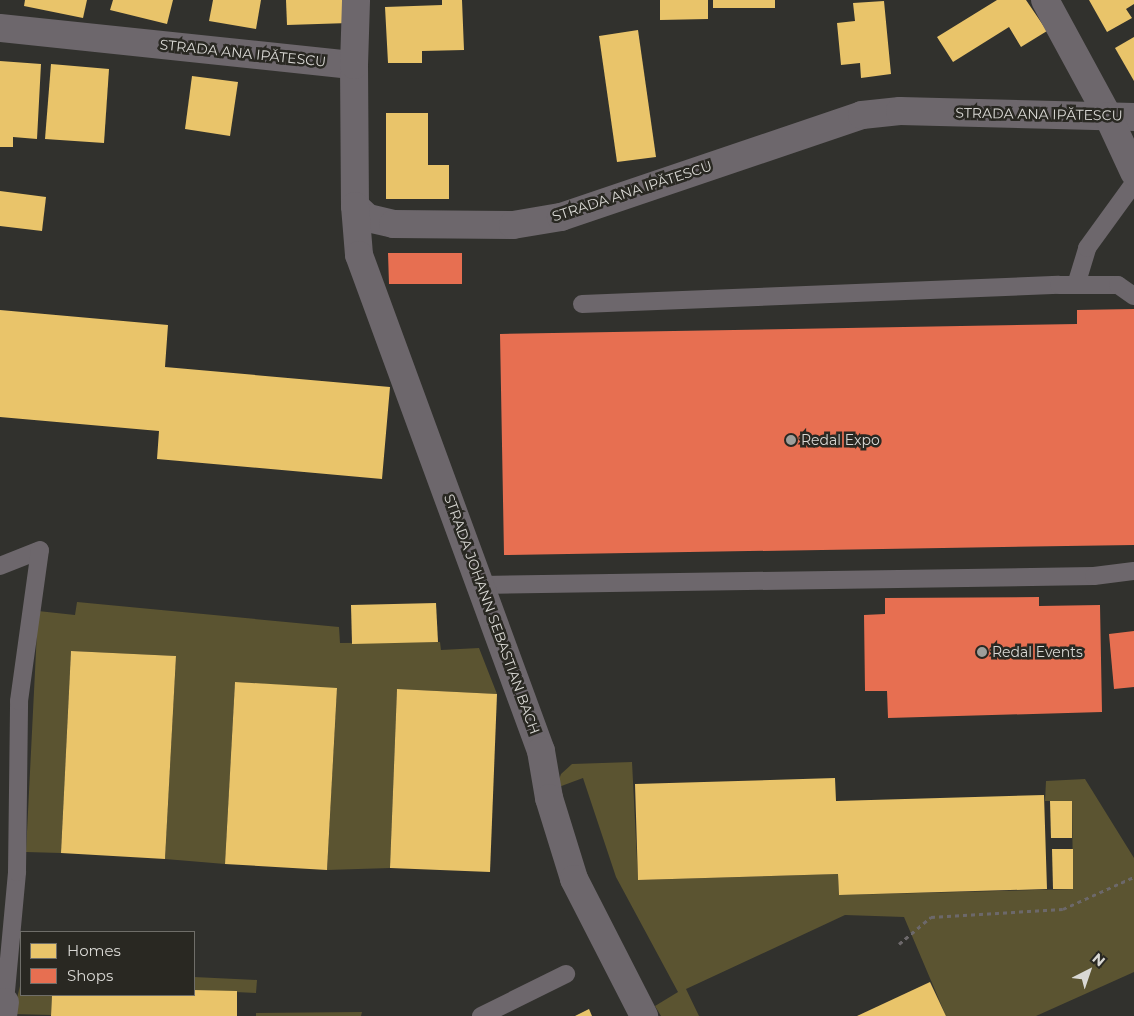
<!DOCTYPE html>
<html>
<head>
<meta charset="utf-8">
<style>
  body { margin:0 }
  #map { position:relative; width:1134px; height:1016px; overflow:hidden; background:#31312d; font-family:Montserrat,sans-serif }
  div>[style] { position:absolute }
  .green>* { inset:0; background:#5b5431 }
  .homes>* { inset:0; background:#e9c46a }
  .shops>* { inset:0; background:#e76f51 }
  .path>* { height:3px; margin-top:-1.5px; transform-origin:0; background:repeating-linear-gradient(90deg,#6c686a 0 4px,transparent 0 8px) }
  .service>* { height:18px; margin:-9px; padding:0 9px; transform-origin:9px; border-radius:9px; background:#6d676c }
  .minor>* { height:28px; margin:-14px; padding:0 14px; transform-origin:14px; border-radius:14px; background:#6d676c }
  .tertiary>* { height:28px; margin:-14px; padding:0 14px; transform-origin:14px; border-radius:14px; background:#6d676c }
  .dots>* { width:14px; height:14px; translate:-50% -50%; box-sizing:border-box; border:2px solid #292822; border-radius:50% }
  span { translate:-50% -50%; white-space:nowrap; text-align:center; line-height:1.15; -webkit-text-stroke:5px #292822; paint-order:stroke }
  .street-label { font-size:14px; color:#d9d8d4 }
  .poi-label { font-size:14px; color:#d9d8d4 }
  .left { translate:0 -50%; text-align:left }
  .legend { position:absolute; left:20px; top:931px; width:175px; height:65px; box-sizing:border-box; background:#292822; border:1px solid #6f6e69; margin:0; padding:6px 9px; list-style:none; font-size:15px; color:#d9d8d4 }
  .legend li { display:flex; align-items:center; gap:10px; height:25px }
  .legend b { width:25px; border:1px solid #6f6e69 }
  .north { position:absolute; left:1064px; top:946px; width:50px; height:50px; -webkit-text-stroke:4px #292822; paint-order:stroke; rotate:41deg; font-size:14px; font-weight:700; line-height:20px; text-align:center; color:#d9d8d4 }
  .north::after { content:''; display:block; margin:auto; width:18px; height:22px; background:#d9d8d4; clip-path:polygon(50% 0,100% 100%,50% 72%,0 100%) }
</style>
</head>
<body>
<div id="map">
  <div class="green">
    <div style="clip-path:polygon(77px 602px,339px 627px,340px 643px,440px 642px,441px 650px,479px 648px,497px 694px,397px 689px,390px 868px,327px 870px,337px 689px,235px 682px,225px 864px,165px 859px,176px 656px,71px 651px,61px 853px,26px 852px,38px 611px,75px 615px)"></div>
    <div style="clip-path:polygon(632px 762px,638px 880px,838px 874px,839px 895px,1073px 889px,1072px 801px,1045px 801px,1046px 781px,1085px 779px,1134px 858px,1134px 972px,1036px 1016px,946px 1016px,904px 917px,845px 915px,686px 989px,699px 1016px,661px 1016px,655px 1006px,678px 992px,616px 877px,583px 778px,556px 788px,561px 774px,572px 764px)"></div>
    <div style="clip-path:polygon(194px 977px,257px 980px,256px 993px,194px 990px)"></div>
    <div style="clip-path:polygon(21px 982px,21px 995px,52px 995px,51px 1015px,13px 1014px)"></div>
    <div style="clip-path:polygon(362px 1012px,361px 1016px,256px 1016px,256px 1013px)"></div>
  </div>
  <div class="homes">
    <div style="clip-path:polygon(25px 0,87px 0,83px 18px,24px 6px)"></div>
    <div style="clip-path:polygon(113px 0,173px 0,167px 24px,110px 10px)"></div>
    <div style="clip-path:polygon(213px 0,261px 0,256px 29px,209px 21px)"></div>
    <div style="clip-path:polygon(286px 0,348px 0,349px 23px,287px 25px)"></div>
    <div style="clip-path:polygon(442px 0,462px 0,464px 50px,422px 51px,422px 63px,388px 63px,385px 7px,442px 5px)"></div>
    <div style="clip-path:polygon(660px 0,708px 0,708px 19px,660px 20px)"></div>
    <div style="clip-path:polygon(713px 0,775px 0,775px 8px,713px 8px)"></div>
    <div style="clip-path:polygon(997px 0,1026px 0,1047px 31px,1021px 47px,1009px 27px,953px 62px,937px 37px)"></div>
    <div style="clip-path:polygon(1089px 0,1134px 0,1134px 4px,1126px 9px,1132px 18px,1107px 32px)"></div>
    <div style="clip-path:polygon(884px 1px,891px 74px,861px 78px,860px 63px,841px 65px,837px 23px,855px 21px,853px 3px)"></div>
    <div style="clip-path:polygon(638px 30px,656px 157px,617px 162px,599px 36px)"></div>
    <div style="clip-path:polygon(1134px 37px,1134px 81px,1115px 48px)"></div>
    <div style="clip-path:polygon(0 61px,41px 64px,37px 139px,13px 137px,13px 147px,0 147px)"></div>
    <div style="clip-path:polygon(51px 64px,109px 69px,104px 143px,45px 139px)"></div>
    <div style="clip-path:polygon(192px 76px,238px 82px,230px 136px,185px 129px)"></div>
    <div style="clip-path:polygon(386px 113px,428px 113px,428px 165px,449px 165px,449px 199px,386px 199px)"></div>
    <div style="clip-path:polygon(0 191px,46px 197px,42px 231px,0 226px)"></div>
    <div style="clip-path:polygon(0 310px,168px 325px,165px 367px,390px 387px,382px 479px,157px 459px,159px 431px,0 417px)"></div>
    <div style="clip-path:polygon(436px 603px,438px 642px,352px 644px,351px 605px)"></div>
    <div style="clip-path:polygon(71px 651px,176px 656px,165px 859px,61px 853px)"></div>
    <div style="clip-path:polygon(235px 682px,337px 688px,327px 870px,225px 864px)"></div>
    <div style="clip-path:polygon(397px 689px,497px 694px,490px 872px,390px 868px)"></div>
    <div style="clip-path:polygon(835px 778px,836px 801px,1044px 795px,1047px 889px,839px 895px,838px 874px,638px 880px,635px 784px)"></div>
    <div style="clip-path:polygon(1050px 801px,1072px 801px,1072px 838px,1051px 838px)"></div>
    <div style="clip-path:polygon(1052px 849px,1073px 849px,1073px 889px,1053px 889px)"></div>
    <div style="clip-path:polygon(930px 982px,946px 1016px,857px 1016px)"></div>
    <div style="clip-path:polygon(194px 990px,237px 991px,237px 1016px,51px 1016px,52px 995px,194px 995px)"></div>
    <div style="clip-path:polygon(589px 1009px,592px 1016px,575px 1016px)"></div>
  </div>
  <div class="shops">
    <div style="clip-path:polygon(388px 253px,462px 253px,462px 284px,389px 284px)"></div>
    <div style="clip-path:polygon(1134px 309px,1134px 545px,504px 555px,500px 334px,1077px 324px,1077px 310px)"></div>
    <div style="clip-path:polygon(1039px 597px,1039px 606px,1100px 605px,1102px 712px,888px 718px,887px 691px,865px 691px,864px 615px,885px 614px,885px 598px)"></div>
    <div style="clip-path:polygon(1134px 631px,1134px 687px,1114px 689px,1109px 634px)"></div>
  </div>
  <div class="path">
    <div style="left:899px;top:944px;width:42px;rotate:-40.2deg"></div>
    <div style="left:931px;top:917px;width:132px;rotate:-3.5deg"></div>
    <div style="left:1063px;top:909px;width:78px;rotate:-24.3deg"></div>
  </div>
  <div class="service">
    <div style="left:1076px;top:285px;width:39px;rotate:-73deg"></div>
    <div style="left:1087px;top:248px;width:80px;rotate:-54.1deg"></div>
    <div style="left:582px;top:304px;width:477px;rotate:-2.3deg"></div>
    <div style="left:1059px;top:285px;width:59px"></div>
    <div style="left:1118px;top:285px;width:19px;rotate:35deg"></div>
    <div style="left:0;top:566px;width:43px;rotate:-21.8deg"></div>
    <div style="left:482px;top:585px;width:612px;rotate:-0.84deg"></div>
    <div style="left:1094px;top:576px;width:40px;rotate:-7.1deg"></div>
    <div style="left:0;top:1001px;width:5px;rotate:11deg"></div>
    <div style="left:5px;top:1002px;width:131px;rotate:-84.7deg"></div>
    <div style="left:17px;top:872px;width:171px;rotate:-89.3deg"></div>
    <div style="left:19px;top:701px;width:152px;rotate:-82.1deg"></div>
    <div style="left:481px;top:1016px;width:95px;rotate:-26.3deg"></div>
  </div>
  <div class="minor">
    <div style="left:0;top:28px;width:356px;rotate:6deg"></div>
    <div style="left:354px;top:65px;width:141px;rotate:89.6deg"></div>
    <div style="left:355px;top:206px;width:18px;rotate:43deg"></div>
    <div style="left:368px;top:218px;width:26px;rotate:13deg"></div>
    <div style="left:393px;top:224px;width:120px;rotate:0.5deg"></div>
    <div style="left:513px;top:225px;width:49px;rotate:-9.5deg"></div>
    <div style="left:561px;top:217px;width:318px;rotate:-18.7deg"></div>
    <div style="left:862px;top:115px;width:38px;rotate:-6deg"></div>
    <div style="left:900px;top:111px;width:234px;rotate:1.5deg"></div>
    <div style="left:354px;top:65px;width:65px;rotate:-88.2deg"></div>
    <div style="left:355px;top:206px;width:49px;rotate:85.3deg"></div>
    <div style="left:359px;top:255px;width:528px;rotate:69.85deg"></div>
    <div style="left:541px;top:751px;width:48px;rotate:80.3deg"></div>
    <div style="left:549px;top:798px;width:85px;rotate:72.8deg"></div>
    <div style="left:574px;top:879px;width:154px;rotate:62.9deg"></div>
    <div style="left:3px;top:1016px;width:14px;rotate:-82deg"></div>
  </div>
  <div class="tertiary">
    <div style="left:1045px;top:0;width:132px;rotate:61.5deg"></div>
    <div style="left:1108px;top:116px;width:62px;rotate:65.1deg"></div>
  </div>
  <div class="dots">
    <div style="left:791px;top:440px;background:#9e9e9a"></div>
    <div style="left:982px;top:652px;background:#9e9e9a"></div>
  </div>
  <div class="street-label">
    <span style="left:243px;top:53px;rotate:6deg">STRADA ANA IPĂTESCU</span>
    <span style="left:1039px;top:114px;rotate:1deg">STRADA ANA IPĂTESCU</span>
    <span style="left:632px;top:191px;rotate:-18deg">STRADA ANA IPĂTESCU</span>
    <span style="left:492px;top:614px;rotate:70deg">STRADA JOHANN SEBASTIAN BACH</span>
  </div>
  <div class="poi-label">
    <span class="left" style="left:801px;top:440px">Redal Expo</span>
    <span class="left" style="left:992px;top:652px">Redal Events</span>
  </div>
  <ul class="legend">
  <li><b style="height:14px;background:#e9c46a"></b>Homes</li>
  <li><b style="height:14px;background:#e76f51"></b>Shops</li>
  </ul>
  <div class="north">N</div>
</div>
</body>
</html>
